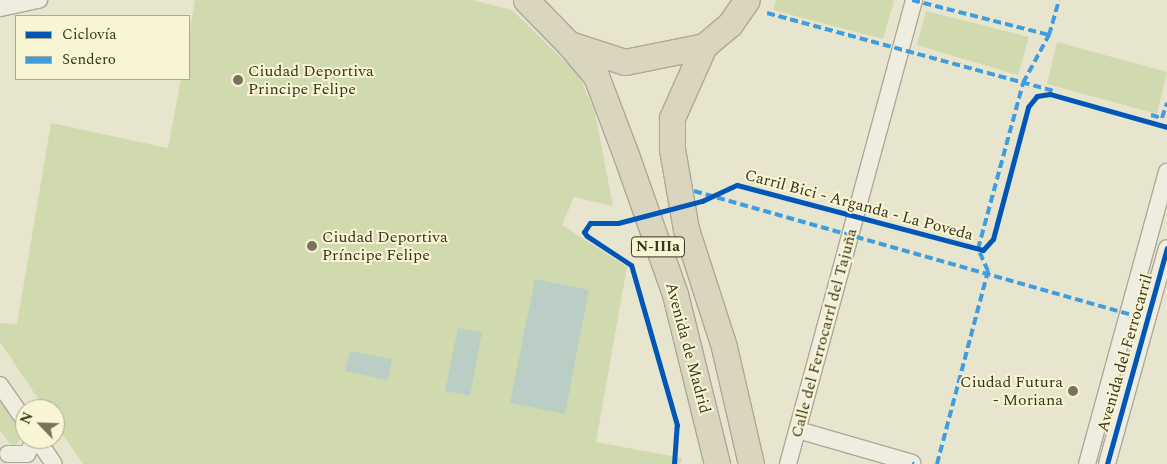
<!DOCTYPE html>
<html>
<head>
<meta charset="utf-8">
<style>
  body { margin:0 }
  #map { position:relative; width:1167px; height:464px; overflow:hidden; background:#e8e5ce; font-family:Spectral,serif }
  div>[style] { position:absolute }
  .green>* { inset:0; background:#d1daaf }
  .water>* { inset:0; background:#bacec5 }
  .roads { filter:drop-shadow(1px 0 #ada897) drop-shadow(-1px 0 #ada897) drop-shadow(0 1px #ada897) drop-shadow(0 -1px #ada897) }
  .minor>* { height:16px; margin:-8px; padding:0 8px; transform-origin:8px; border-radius:8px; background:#eeede0 }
  .highway>* { height:25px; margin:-12.5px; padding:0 12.5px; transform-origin:12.5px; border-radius:12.5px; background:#dad5be }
  .quiet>* { height:4px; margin-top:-2px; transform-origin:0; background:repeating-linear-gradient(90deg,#3f9ddf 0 8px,transparent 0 12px) }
  .cycleway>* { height:5px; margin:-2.5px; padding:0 2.5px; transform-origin:2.5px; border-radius:2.5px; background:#0057b8 }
  .dots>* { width:14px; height:14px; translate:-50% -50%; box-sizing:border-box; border:2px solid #f8f5d4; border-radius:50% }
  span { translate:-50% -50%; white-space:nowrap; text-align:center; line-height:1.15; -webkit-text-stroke:4px #f8f5d4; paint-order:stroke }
  .shield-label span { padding:1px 4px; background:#f8f5d4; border:1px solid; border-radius:4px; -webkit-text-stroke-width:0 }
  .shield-label { font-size:15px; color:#3d321d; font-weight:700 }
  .poi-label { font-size:16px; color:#3d321d }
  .left { translate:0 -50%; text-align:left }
  .right { translate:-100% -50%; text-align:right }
  .street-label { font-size:16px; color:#3d321d }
  .legend { position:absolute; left:15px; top:15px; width:175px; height:65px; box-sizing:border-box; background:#f8f5d4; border:1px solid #ada78b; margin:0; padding:6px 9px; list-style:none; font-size:15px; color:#3d321d }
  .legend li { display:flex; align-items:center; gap:10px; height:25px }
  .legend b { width:25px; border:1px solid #ada78b }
  .north { position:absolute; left:15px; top:399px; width:50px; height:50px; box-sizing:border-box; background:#f8f5d4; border:1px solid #ada78b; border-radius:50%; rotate:294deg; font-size:14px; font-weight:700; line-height:20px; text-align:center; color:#3d321d }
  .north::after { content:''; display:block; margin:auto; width:18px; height:22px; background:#79715b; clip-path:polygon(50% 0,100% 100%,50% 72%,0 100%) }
</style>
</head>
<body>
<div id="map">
  <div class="green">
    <div style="clip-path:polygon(195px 0,472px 0,512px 10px,579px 75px,595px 113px,613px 206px,574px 197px,562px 225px,627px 267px,596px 442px,682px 458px,680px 464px,83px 464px,55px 423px,55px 409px,45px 409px,0 342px,0 323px,17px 324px,51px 123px,168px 148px,181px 79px,189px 79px,189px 35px)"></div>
    <div style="clip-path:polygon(776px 0,891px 0,894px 1px,883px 39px,773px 10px)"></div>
    <div style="clip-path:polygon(926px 11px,1029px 37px,1018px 75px,917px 45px)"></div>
    <div style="clip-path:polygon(1057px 42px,1167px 72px,1157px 114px,1047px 84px)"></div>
    <div style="clip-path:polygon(0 400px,23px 435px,16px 445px,10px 444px,0 430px)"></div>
  </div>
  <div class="water">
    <div style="clip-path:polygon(535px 279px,589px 290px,565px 414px,510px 403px)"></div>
    <div style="clip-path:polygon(458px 328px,482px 332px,470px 396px,445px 391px)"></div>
    <div style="clip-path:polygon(350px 351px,392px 359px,388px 380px,345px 371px)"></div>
  </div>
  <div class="roads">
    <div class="minor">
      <div style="left:0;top:8px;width:40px;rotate:-12deg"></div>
      <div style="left:0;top:385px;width:44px;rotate:55.2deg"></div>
      <div style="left:798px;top:430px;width:119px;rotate:16.1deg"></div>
      <div style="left:37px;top:439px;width:30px;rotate:56deg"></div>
      <div style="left:8px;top:454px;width:19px"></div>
      <div style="left:27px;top:454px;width:17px;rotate:-62deg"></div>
      <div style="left:788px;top:464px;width:481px;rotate:-74.8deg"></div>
      <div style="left:1087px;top:464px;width:303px;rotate:-74.7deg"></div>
      <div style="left:1107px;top:464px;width:224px;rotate:-74.5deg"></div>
    </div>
    <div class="highway">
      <div style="left:526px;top:0;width:62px;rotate:45.7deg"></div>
      <div style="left:569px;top:44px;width:59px;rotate:17.8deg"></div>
      <div style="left:625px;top:62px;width:81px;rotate:-11.4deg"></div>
      <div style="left:704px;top:46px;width:34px;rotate:-40deg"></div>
      <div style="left:730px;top:24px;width:29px;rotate:-55deg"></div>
      <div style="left:569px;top:44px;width:42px;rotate:49.8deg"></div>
      <div style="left:596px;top:76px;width:85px;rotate:69.2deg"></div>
      <div style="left:626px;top:155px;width:147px;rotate:70.6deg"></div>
      <div style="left:675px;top:294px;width:175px;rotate:76.1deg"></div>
      <div style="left:704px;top:46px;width:79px;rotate:114deg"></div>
      <div style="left:672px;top:118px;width:31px;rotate:90deg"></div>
      <div style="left:672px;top:149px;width:81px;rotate:80.1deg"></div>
      <div style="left:686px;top:229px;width:124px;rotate:72.1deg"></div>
      <div style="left:724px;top:347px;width:120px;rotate:77deg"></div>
    </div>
  </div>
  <div class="quiet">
    <div style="left:912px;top:0;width:141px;rotate:14.3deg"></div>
    <div style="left:767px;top:13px;width:297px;rotate:15.2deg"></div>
    <div style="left:1151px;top:115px;width:11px;rotate:15deg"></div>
    <div style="left:1162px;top:118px;width:16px;rotate:-72deg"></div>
    <div style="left:694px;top:191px;width:452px;rotate:15.8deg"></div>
    <div style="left:912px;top:463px;width:2px;rotate:27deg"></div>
    <div style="left:937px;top:464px;width:200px;rotate:-75.2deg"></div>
    <div style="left:988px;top:271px;width:24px;rotate:-114deg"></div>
    <div style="left:978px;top:249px;width:172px;rotate:-74.8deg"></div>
    <div style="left:1023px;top:83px;width:55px;rotate:-61.6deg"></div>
    <div style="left:1049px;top:35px;width:36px;rotate:-74deg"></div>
  </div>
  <div class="cycleway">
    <div style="left:674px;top:464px;width:39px;rotate:-86deg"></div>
    <div style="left:677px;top:425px;width:166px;rotate:-106deg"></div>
    <div style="left:631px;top:265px;width:53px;rotate:-146.6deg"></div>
    <div style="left:587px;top:236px;width:5px;rotate:-127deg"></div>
    <div style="left:584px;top:232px;width:11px;rotate:-56deg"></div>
    <div style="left:590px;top:223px;width:28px"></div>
    <div style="left:618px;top:223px;width:87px;rotate:-14.7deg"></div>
    <div style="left:702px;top:201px;width:38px;rotate:-25deg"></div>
    <div style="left:737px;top:185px;width:254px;rotate:14.8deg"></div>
    <div style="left:983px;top:250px;width:15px;rotate:-48deg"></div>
    <div style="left:993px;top:239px;width:137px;rotate:-75.1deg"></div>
    <div style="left:1028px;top:107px;width:14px;rotate:-51deg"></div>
    <div style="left:1037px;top:96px;width:13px;rotate:-9deg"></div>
    <div style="left:1050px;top:94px;width:122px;rotate:15.8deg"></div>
    <div style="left:1107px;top:464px;width:224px;rotate:-74.5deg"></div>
  </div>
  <div class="dots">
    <div style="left:238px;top:80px;background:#79715b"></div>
    <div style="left:312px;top:246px;background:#79715b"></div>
    <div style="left:1073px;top:391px;background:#79715b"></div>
  </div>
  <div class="shield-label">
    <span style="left:658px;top:247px">N-IIIa</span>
  </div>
  <div class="poi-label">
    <span class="left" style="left:248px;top:80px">Ciudad Deportiva<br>Principe Felipe</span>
    <span class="left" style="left:322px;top:246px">Ciudad Deportiva<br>Príncipe Felipe</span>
    <span class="right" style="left:1063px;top:391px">Ciudad Futura<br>- Moriana</span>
  </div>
  <div class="street-label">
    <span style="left:859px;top:205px;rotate:15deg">Carril Bici - Arganda - La Poveda</span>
    <span style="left:824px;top:333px;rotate:-75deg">Calle del Ferrocarrl del Tajuña</span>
    <span style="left:688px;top:348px;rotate:75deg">Avenida de Madrid</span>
    <span style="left:1125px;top:353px;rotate:-74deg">Avenida del Ferrocarril</span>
  </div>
  <ul class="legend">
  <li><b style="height:6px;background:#0057b8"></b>Ciclovía</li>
  <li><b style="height:6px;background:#3f9ddf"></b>Sendero</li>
  </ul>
  <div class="north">N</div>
</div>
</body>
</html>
